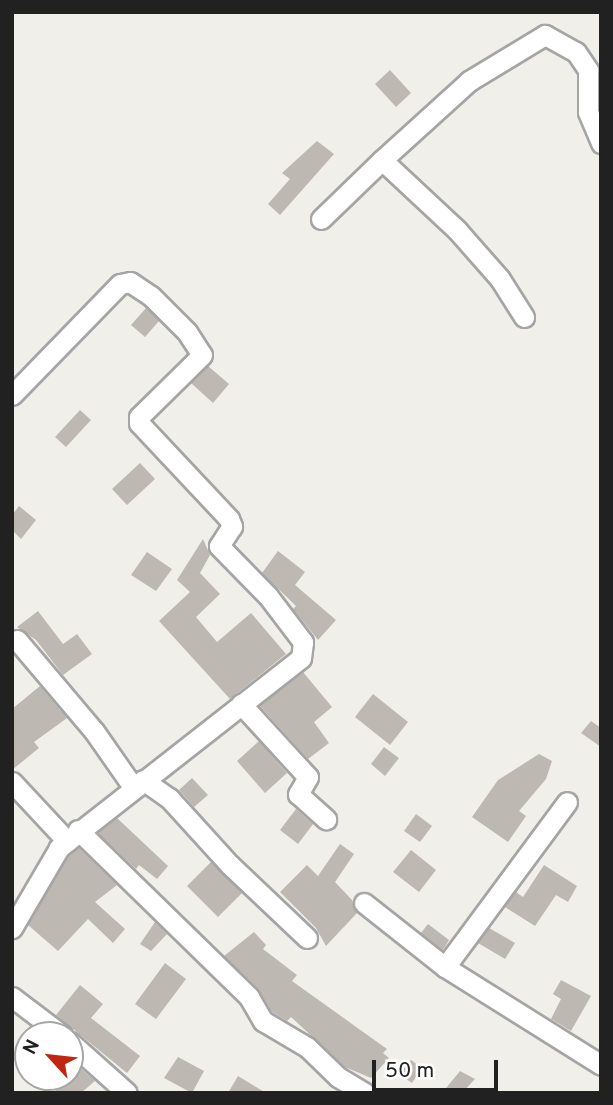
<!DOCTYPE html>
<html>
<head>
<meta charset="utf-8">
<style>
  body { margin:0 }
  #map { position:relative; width:613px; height:1105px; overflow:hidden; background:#f1efe9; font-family:Overpass,sans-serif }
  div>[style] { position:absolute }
  .building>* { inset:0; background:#beb8b2 }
  .roads { filter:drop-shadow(2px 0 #a5a5a5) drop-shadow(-2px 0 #a5a5a5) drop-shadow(0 2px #a5a5a5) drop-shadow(0 -2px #a5a5a5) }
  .minor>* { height:19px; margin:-9.5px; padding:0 9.5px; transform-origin:9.5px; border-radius:9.5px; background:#fff }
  span { translate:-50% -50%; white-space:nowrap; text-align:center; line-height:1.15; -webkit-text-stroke:6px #fff; paint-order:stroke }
  .frame { position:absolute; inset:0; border:14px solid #212121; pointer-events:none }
  .north { position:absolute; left:14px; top:1021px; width:70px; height:70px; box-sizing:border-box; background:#fff; border:2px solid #a6a6a6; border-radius:50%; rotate:297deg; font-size:19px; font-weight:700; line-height:28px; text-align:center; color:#212121 }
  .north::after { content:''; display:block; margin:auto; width:24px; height:32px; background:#c02713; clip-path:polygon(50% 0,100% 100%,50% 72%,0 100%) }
  .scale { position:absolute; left:372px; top:1060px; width:126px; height:32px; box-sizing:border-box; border:4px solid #212121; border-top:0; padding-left:9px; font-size:21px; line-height:24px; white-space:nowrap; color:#212121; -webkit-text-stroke:5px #fff; paint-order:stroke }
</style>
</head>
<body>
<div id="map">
  <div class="building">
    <div style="clip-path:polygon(390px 70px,411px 93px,396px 107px,375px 84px)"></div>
    <div style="clip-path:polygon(317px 141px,334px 154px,280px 215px,268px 204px,290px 179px,282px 173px)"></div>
    <div style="clip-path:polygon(146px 308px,159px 321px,145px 337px,131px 325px)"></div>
    <div style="clip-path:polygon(208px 366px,229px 384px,213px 403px,191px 383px)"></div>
    <div style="clip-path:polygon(80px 410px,91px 420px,66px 447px,55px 437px)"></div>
    <div style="clip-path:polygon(140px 463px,155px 479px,127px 505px,112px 489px)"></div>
    <div style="clip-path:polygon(19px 506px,36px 520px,21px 539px,12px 530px,12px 515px)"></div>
    <div style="clip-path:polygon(203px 539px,210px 555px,200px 573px,220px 594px,196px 617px,217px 642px,251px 613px,286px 654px,230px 699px,159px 621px,190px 592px,177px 580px)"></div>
    <div style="clip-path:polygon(278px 551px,305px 572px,295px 585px,336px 620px,318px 640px,293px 609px,296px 606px,262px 573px)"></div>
    <div style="clip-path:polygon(147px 552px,172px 569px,156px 591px,131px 575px)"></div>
    <div style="clip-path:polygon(38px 611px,63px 644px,77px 634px,92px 654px,63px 675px,36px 640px,17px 627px)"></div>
    <div style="clip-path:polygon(303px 672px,332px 707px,314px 722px,329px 743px,308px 759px,260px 706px)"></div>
    <div style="clip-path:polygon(40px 686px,67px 718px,34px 742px,39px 748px,12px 770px,12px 709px)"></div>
    <div style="clip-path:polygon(373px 694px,408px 722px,390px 745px,355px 717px)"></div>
    <div style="clip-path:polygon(591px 721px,601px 728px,601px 747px,581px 733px)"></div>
    <div style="clip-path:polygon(259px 741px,287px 773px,265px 793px,237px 761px)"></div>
    <div style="clip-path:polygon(384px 747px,399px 758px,385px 776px,371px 764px)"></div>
    <div style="clip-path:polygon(539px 754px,552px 761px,546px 779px,519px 811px,526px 816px,508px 842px,472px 817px,498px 780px)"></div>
    <div style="clip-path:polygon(192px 778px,208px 795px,194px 807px,179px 790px)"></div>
    <div style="clip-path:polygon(296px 809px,313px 824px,298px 844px,280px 830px)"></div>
    <div style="clip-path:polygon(416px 814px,432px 826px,420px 842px,404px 831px)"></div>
    <div style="clip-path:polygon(117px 818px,168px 866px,157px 879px,139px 865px,136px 869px,98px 833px)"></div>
    <div style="clip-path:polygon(340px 844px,354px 854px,335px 882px,352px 900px,357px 913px,326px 946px,316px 928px,280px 892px,307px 865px,318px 876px)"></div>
    <div style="clip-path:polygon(79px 848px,117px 885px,95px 902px,125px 929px,113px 943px,88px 919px,58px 951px,28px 925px,68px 856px)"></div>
    <div style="clip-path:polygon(411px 850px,436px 870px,419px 892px,393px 872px)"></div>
    <div style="clip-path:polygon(211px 862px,242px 893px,218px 917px,187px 886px)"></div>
    <div style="clip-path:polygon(544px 865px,577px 886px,568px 902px,556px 895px,535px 926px,505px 907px,516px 892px,523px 897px)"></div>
    <div style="clip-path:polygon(155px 922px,167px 934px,151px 951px,140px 944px)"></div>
    <div style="clip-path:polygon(428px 924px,449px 940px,443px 950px,421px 933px)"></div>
    <div style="clip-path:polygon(489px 928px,515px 943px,505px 959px,478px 943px)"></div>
    <div style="clip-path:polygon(254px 932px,266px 945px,263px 949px,297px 975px,292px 981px,387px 1049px,383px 1053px,389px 1058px,371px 1078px,345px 1067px,291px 1017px,287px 1021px,272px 1012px,258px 989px,224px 956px)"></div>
    <div style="clip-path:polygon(165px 963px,186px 979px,156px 1019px,135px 1004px)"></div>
    <div style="clip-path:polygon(561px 980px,591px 996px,571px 1031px,551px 1019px,561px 999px,553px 994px)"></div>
    <div style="clip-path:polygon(80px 985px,103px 1004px,91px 1018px,140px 1056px,127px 1073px,56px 1015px)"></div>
    <div style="clip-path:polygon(178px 1057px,204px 1071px,192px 1093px,164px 1078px)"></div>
    <div style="clip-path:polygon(411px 1060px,422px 1068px,412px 1083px,399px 1074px)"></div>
    <div style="clip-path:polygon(79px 1067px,95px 1081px,81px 1093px,53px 1093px)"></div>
    <div style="clip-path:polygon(460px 1071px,475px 1079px,462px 1093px,442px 1093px)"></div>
    <div style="clip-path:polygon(238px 1076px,266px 1093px,228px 1093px)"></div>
  </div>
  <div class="roads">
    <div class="minor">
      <div style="left:382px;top:160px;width:118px;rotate:-42.2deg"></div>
      <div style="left:469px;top:81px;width:89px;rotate:-31.2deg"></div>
      <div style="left:545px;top:35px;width:35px;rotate:29deg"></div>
      <div style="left:576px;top:52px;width:22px;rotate:56deg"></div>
      <div style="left:588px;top:70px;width:42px;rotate:90deg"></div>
      <div style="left:588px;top:112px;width:34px;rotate:67deg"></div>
      <div style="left:321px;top:219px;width:85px;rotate:-44deg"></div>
      <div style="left:382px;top:160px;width:103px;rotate:43deg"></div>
      <div style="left:457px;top:230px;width:65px;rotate:48.7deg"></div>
      <div style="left:500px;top:279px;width:45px;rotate:57.7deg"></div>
      <div style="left:12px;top:395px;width:155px;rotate:-45.8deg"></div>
      <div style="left:120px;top:284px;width:10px;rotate:-11deg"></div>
      <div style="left:130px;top:282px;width:25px;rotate:34deg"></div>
      <div style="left:151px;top:296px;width:51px;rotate:45deg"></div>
      <div style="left:187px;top:332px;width:27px;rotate:57deg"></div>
      <div style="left:202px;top:355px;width:88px;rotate:135.5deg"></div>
      <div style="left:139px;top:417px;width:6px;rotate:90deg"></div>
      <div style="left:139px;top:423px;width:132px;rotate:46.8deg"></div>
      <div style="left:229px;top:519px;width:8px;rotate:67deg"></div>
      <div style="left:232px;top:526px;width:24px;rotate:123deg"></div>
      <div style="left:219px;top:546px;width:70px;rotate:45.6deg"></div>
      <div style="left:268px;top:596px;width:58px;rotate:52.7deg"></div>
      <div style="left:303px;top:642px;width:16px;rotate:97deg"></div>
      <div style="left:301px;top:658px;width:308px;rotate:141.9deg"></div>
      <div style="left:59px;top:848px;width:93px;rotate:120.4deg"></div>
      <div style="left:17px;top:640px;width:119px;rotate:49.8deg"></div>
      <div style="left:94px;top:731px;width:68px;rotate:55.1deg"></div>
      <div style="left:241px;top:704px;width:99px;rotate:47.5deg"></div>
      <div style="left:308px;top:777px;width:20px;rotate:120deg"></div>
      <div style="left:298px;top:794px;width:38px;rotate:42deg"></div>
      <div style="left:143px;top:780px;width:32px;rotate:35deg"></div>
      <div style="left:169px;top:798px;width:91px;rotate:47.7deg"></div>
      <div style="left:230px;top:865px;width:106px;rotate:43.5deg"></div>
      <div style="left:12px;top:782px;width:81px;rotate:47deg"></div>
      <div style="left:78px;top:830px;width:239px;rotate:44.3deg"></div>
      <div style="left:249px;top:997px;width:28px;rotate:60deg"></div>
      <div style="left:263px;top:1021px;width:51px;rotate:30.6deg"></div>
      <div style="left:307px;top:1047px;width:43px;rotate:44.1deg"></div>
      <div style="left:338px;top:1077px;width:31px;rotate:31deg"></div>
      <div style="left:364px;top:903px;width:103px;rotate:38.3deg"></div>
      <div style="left:445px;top:967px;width:184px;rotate:32.1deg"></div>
      <div style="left:445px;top:967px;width:205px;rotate:-53.5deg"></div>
      <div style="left:12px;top:997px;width:63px;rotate:37.2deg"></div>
      <div style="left:70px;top:1042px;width:76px;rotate:41.8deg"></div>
    </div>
  </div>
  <div class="frame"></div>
  <div class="north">N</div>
  <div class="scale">50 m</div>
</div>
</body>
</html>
